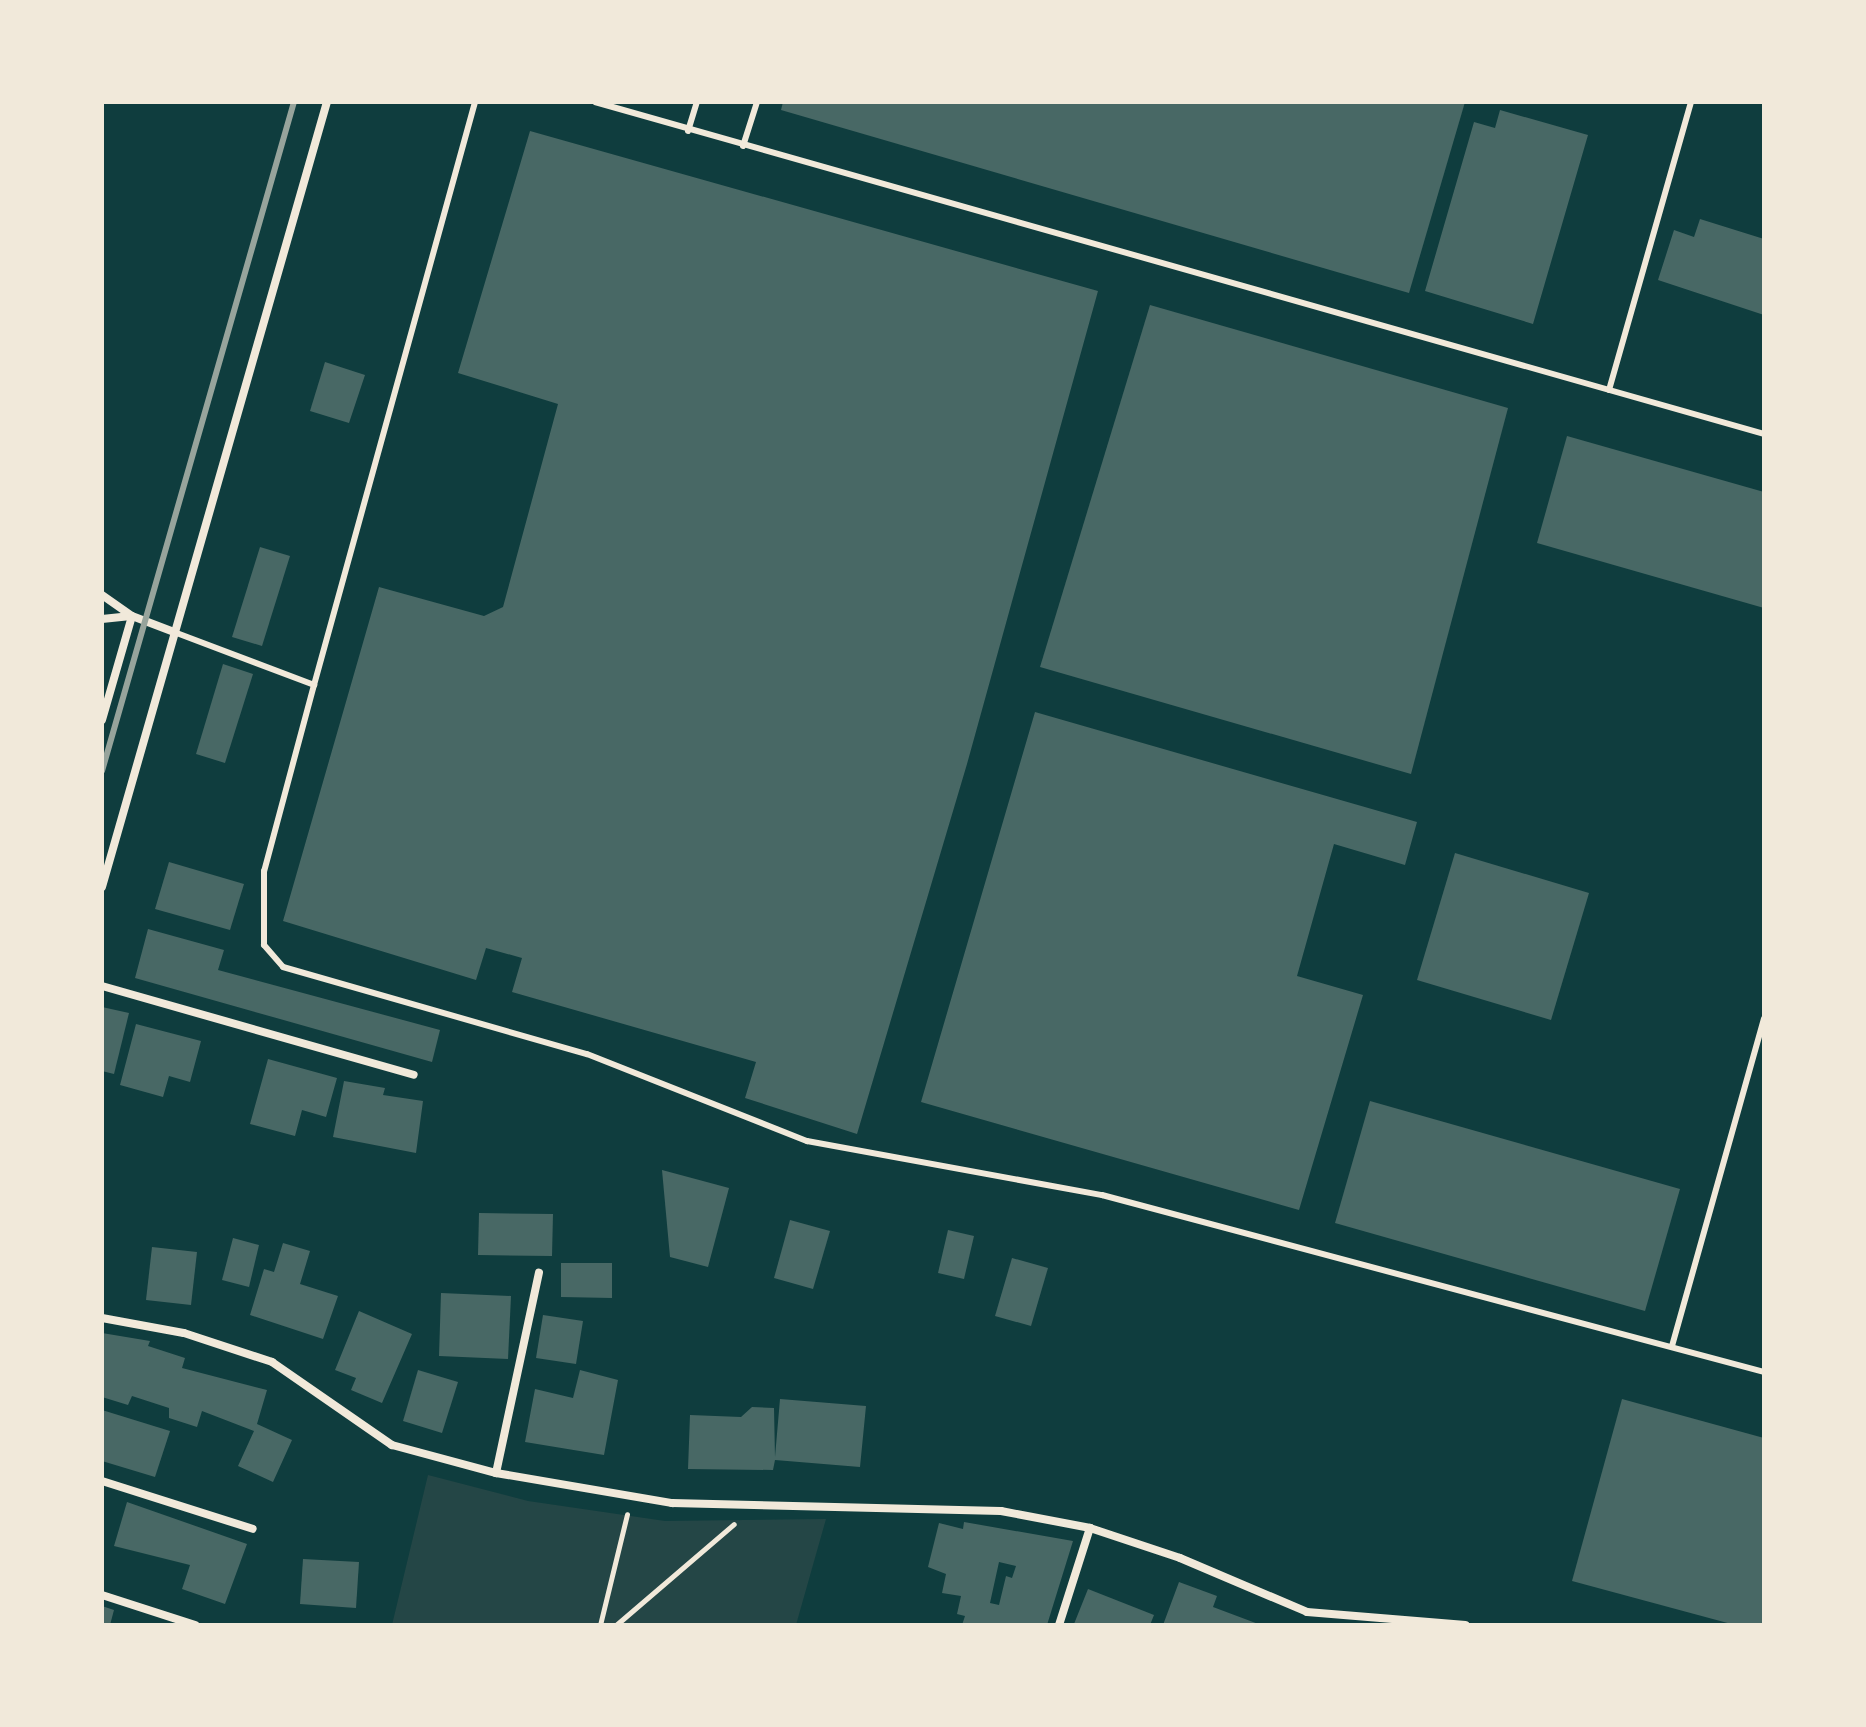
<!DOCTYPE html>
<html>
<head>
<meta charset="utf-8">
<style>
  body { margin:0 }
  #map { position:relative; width:1866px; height:1727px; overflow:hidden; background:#0f3d3e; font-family:"Fira Sans Condensed",sans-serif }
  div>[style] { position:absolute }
  .green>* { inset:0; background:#244646 }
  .building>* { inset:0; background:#486865 }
  .path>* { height:5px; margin:-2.5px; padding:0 2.5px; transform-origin:2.5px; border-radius:2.5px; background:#f1e9da }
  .service>* { height:6px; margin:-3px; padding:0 3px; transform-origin:3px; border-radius:3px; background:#f1e9da }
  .minor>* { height:8px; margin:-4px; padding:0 4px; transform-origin:4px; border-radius:4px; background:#f1e9da }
  .rail>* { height:6px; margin:-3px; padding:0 3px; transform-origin:3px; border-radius:3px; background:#97a49c }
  span { translate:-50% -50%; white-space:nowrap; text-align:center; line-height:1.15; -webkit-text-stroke:7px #f1e9da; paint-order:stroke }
  .frame { position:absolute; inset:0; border:104px solid #f1e9da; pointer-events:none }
</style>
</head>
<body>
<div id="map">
  <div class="green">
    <div style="clip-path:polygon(428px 1475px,528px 1501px,665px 1521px,826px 1519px,796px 1625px,392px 1625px)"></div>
  </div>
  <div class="building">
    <div style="clip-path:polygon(783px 102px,1465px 102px,1409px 293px,781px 110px)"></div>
    <div style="clip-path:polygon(1500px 110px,1588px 135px,1533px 324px,1425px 291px,1474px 122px,1495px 128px)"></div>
    <div style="clip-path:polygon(530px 131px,1098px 291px,967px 764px,857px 1134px,745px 1098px,756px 1062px,512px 992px,522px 958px,486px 948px,476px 980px,283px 921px,379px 587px,484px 616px,503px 607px,558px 404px,458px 373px)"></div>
    <div style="clip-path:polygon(1700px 219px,1764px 239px,1764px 315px,1658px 280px,1674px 230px,1694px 237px)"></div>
    <div style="clip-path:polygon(1150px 305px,1508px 408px,1411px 774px,1040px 667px)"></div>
    <div style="clip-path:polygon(325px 362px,365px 375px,349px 423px,310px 411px)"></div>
    <div style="clip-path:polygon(1567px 436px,1764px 492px,1764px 608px,1537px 543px)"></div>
    <div style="clip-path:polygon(260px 547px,290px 556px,262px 646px,232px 637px)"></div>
    <div style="clip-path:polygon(223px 664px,253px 674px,225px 763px,196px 754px)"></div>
    <div style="clip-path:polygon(1035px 712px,1417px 822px,1405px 865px,1334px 844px,1297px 976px,1363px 995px,1299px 1210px,921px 1102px)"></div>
    <div style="clip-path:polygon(1455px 853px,1589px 893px,1551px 1020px,1417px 980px)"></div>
    <div style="clip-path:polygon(169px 862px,244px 884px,230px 930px,155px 909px)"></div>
    <div style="clip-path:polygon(148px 929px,224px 950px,218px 970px,440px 1030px,432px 1062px,135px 978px)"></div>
    <div style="clip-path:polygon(102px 1007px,129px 1013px,114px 1074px,102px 1071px)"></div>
    <div style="clip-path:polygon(136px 1024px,201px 1041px,190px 1082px,169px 1076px,163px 1097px,120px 1085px)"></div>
    <div style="clip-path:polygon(268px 1059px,337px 1078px,326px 1117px,302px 1110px,295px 1136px,250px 1124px)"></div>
    <div style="clip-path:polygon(344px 1081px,385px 1088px,383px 1095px,423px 1101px,416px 1153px,333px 1137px)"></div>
    <div style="clip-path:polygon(1370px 1101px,1680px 1189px,1645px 1311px,1335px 1223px)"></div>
    <div style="clip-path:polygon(662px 1170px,729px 1188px,708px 1267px,670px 1257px)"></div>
    <div style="clip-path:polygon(479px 1213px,553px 1214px,552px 1256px,478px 1255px)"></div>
    <div style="clip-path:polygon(790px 1220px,830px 1231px,813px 1289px,774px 1278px)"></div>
    <div style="clip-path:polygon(948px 1230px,974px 1236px,964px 1279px,938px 1273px)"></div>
    <div style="clip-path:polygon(233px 1238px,259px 1245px,249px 1287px,222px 1280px)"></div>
    <div style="clip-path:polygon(283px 1243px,310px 1251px,300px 1284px,338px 1296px,323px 1339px,250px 1315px,264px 1269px,274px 1272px)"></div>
    <div style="clip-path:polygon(152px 1247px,197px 1252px,191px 1305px,146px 1300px)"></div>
    <div style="clip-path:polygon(1012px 1258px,1048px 1268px,1031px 1326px,995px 1316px)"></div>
    <div style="clip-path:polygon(561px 1263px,612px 1263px,612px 1298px,561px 1297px)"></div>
    <div style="clip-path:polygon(441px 1293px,511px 1296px,508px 1359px,439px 1356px)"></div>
    <div style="clip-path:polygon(359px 1311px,412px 1334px,382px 1403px,351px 1390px,356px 1378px,335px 1370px)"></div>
    <div style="clip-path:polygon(543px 1315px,583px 1321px,576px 1364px,536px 1358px)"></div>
    <div style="clip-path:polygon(102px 1333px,150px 1341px,148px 1346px,185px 1358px,182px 1368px,267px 1390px,257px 1424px,292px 1440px,273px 1482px,238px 1466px,254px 1431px,202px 1411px,197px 1427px,169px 1418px,169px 1408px,132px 1396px,128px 1405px,102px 1397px)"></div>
    <div style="clip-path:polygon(418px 1370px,458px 1382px,442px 1433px,403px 1421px)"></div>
    <div style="clip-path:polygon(580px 1370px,618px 1380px,604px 1455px,525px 1442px,535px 1389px,573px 1398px)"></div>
    <div style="clip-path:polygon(780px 1399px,866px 1406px,860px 1467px,775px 1460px,773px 1470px,688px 1469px,690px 1415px,741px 1417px,752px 1407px,774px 1408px,775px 1457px)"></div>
    <div style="clip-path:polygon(1622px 1399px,1764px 1438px,1764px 1625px,1735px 1625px,1572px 1581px)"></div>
    <div style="clip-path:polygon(102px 1410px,170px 1431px,155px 1477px,102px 1461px)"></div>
    <div style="clip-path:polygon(127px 1502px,247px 1544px,225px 1604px,182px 1589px,190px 1565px,114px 1546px)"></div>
    <div style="clip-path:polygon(evenodd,964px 1522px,1073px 1541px,1047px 1625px,962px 1625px,965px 1616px,957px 1614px,961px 1596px,942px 1593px,946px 1574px,928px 1567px,939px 1523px,963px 1529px,964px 1522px,999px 1562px,1016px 1566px,1012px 1578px,1006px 1576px,999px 1605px,990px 1603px,999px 1562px)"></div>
    <div style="clip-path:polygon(303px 1559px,359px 1562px,356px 1608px,300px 1604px)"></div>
    <div style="clip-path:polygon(1179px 1582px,1217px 1596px,1213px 1607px,1261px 1625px,1163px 1625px)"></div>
    <div style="clip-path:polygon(1088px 1589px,1154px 1615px,1150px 1625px,1074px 1624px)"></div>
    <div style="clip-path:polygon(102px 1606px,114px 1610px,110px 1625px,102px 1625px)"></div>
  </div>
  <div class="path">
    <div style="left:600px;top:1625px;width:114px;rotate:-76.3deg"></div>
    <div style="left:616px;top:1625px;width:155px;rotate:-40.6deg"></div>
  </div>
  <div class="service">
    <div style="left:595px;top:102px;width:1215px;rotate:15.85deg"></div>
    <div style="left:688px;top:131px;width:30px;rotate:-73deg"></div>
    <div style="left:743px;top:146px;width:46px;rotate:-72.3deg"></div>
    <div style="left:1609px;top:390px;width:299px;rotate:-74.1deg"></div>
    <div style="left:174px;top:632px;width:150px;rotate:20.7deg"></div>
    <div style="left:314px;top:685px;width:193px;rotate:105deg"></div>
    <div style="left:264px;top:871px;width:74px;rotate:90deg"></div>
    <div style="left:264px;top:945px;width:29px;rotate:49deg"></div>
    <div style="left:283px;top:967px;width:316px;rotate:16deg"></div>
    <div style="left:587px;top:1054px;width:237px;rotate:21.6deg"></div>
    <div style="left:807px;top:1141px;width:300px;rotate:10.4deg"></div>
    <div style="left:1102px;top:1195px;width:685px;rotate:14.97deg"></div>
    <div style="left:314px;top:685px;width:605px;rotate:-74.56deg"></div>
    <div style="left:1672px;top:1346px;width:340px;rotate:-74.3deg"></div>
  </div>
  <div class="minor">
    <div style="left:102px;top:595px;width:37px;rotate:35deg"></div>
    <div style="left:132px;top:616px;width:45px;rotate:20.9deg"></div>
    <div style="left:102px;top:619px;width:29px;rotate:-6deg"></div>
    <div style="left:102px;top:720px;width:108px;rotate:-73.9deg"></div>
    <div style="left:102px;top:887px;width:817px;rotate:-74.01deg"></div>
    <div style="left:102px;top:986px;width:324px;rotate:15.9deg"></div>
    <div style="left:102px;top:1318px;width:83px;rotate:10.4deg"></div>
    <div style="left:184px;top:1333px;width:93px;rotate:18.2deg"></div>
    <div style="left:272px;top:1362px;width:146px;rotate:34.7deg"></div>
    <div style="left:392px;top:1445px;width:108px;rotate:15.1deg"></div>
    <div style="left:496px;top:1473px;width:179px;rotate:9.7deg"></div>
    <div style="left:672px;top:1503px;width:329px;rotate:1.4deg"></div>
    <div style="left:1001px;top:1511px;width:91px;rotate:10.8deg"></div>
    <div style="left:1090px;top:1528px;width:95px;rotate:18.4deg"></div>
    <div style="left:1180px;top:1558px;width:138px;rotate:23deg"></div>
    <div style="left:1307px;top:1612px;width:159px;rotate:4.7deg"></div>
    <div style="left:496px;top:1473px;width:205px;rotate:-77.9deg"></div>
    <div style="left:102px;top:1481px;width:158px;rotate:17.6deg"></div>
    <div style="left:102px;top:1595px;width:98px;rotate:17.9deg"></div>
    <div style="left:1059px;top:1625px;width:102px;rotate:-72.3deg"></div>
  </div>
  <div class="rail">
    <div style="left:102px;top:771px;width:696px;rotate:-73.99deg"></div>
  </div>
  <div class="frame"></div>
</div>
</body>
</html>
